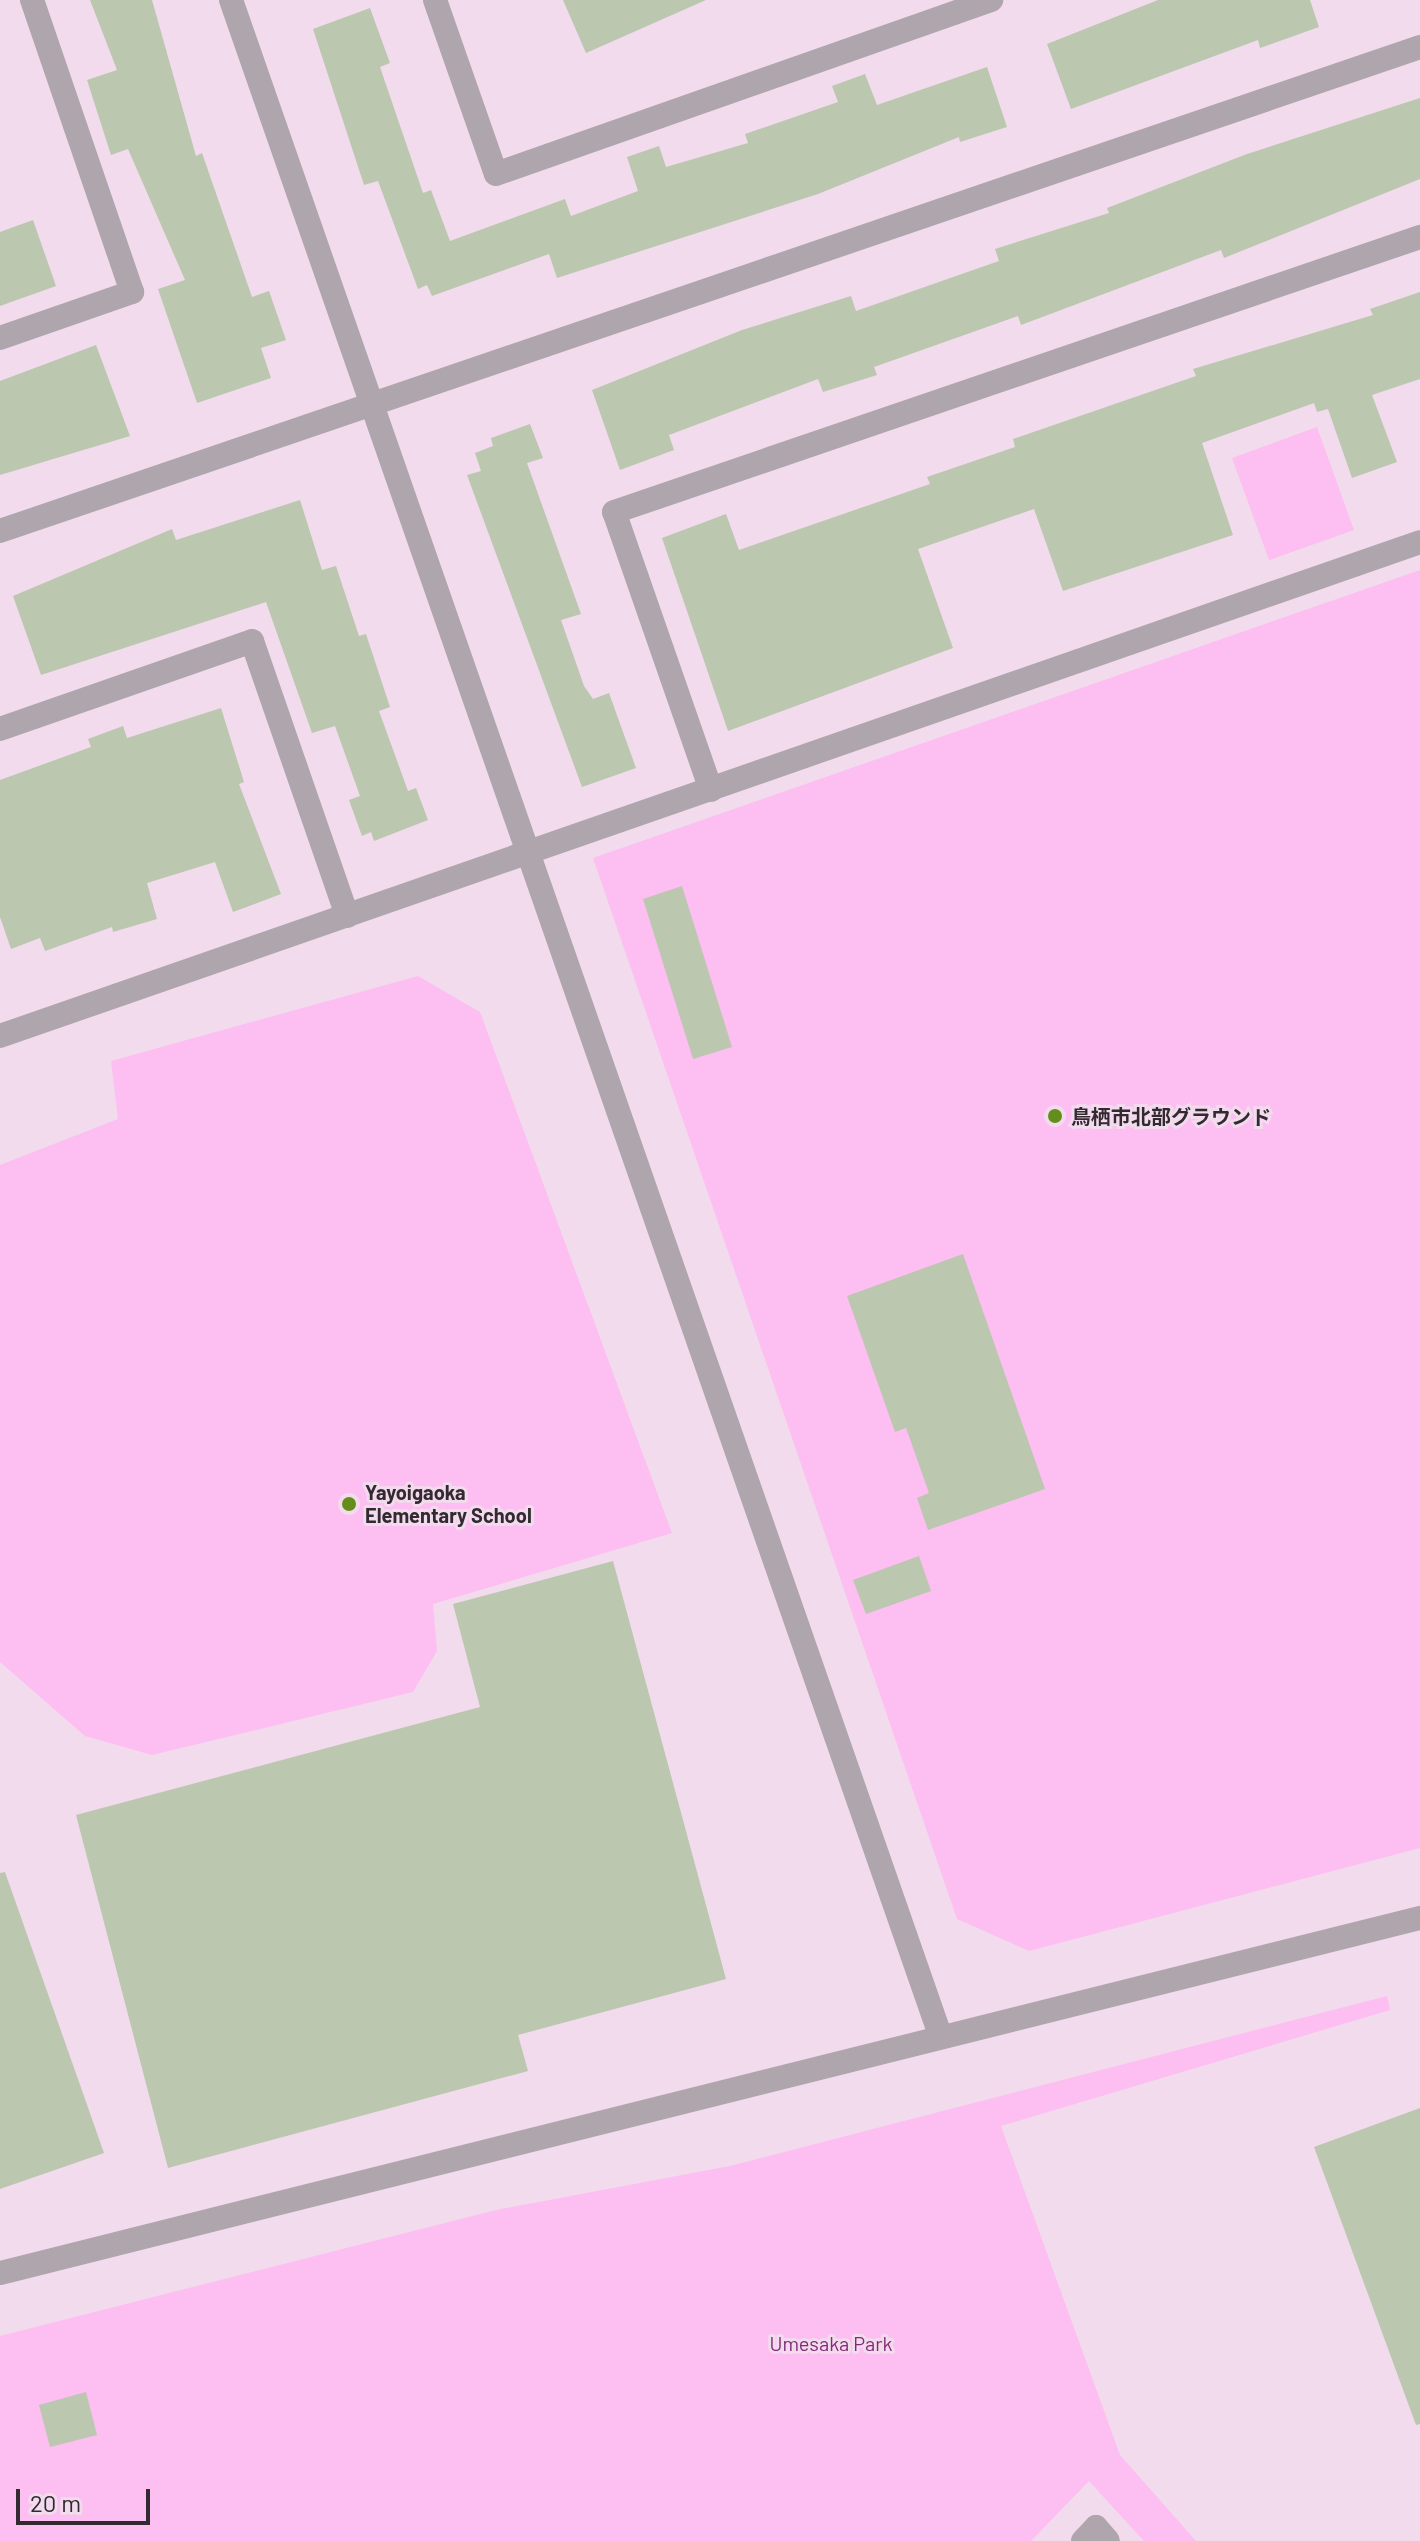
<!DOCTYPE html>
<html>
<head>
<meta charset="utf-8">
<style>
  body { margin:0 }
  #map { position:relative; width:1420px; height:2541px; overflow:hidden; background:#f2dbed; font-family:Barlow,"Noto Sans JP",sans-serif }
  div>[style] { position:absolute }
  .green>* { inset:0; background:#fdbef1 }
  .building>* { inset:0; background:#bbc7af }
  .minor>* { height:24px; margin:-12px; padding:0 12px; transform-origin:12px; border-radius:12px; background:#afa5ac }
  .dots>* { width:22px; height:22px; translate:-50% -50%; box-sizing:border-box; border:4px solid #f2dbed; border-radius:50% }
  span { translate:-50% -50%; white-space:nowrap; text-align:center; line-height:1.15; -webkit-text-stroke:6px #f2dbed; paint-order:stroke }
  .poi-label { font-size:20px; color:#332a31; font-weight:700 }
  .left { translate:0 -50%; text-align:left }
  .park-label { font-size:20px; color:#832b78 }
  .scale { position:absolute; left:16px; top:2489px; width:134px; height:36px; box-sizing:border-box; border:4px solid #332a31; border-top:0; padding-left:10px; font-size:24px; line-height:28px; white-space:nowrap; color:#332a31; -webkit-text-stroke:6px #f2dbed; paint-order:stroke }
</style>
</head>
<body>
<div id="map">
  <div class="green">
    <div style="clip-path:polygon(1317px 427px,1354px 530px,1269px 560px,1232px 458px)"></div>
    <div style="clip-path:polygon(1420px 570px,1420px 1848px,1029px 1951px,957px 1919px,593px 858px)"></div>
    <div style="clip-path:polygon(418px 976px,480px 1012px,672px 1533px,433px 1604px,437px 1651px,413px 1692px,152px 1755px,85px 1736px,0 1662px,0 1165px,118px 1119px,111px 1061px)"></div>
    <div style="clip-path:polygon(1387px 1996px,1390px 2010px,1001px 2126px,1120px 2455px,1196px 2541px,1144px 2541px,1089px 2481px,1031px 2541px,0 2541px,0 2336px,496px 2210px,730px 2166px)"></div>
  </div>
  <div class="building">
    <div style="clip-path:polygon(90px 0,152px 0,196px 156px,202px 153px,252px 297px,269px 291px,286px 340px,261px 348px,271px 378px,197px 403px,158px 289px,185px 280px,128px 149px,111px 155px,87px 80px,117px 70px)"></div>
    <div style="clip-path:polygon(563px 0,706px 0,586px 53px)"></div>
    <div style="clip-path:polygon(1158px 0,1310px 0,1319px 27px,1260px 48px,1258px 40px,1071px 109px,1047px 44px)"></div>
    <div style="clip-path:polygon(370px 8px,390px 63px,380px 67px,423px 193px,431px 190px,450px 241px,565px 199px,571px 216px,638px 191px,627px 157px,659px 146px,666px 167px,748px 143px,745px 134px,838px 102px,832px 86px,865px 74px,877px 105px,987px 67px,1007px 127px,960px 142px,959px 137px,818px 194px,557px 278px,549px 254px,432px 296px,427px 285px,418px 289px,378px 181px,364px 185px,313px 29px)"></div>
    <div style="clip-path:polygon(1420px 98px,1420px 179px,1224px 258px,1221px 250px,1021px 325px,1018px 316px,874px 367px,877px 375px,823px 392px,818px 379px,669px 435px,674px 450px,620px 470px,592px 390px,742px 330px,851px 296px,856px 311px,999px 261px,995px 249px,1109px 213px,1107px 208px,1247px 154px)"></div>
    <div style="clip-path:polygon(33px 220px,56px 286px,0 306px,0 232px)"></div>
    <div style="clip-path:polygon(1420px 292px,1420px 379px,1372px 395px,1397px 462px,1352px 478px,1328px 409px,1317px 412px,1314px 403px,1202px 443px,1233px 535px,1063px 591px,1034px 509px,918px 549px,953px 648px,728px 731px,662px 538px,726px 514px,739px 550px,930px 484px,927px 477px,1015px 447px,1013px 439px,1196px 376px,1193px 369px,1373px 315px,1370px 309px)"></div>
    <div style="clip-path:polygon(96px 345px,130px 436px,0 475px,0 381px)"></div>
    <div style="clip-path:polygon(530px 424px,543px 458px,527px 463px,581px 614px,561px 620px,584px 686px,593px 699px,609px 693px,636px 768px,582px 787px,467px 475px,481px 471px,475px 453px,493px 446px,491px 438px)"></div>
    <div style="clip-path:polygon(300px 500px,322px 570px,336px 566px,359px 636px,366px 634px,390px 707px,379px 711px,408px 791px,416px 788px,428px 820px,374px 841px,371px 832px,362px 836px,349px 800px,360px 796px,335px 726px,312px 733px,266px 602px,41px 675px,13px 596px,172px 529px,176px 540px)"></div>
    <div style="clip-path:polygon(221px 708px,244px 782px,239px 784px,281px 894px,233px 912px,215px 862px,147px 883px,157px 919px,113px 932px,112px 927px,45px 951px,40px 938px,11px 949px,0 917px,0 780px,91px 747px,88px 739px,123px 726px,127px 738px)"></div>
    <div style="clip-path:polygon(682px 886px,732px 1047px,693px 1059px,643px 899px)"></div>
    <div style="clip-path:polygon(963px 1254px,1045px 1489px,928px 1530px,917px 1498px,929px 1493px,906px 1428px,895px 1432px,847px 1296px)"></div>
    <div style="clip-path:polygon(919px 1556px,931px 1591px,866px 1614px,853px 1580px)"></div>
    <div style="clip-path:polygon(613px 1561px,726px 1979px,518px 2035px,528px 2071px,168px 2168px,76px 1815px,480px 1707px,453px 1604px)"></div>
    <div style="clip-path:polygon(5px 1872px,104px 2153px,0 2189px,0 1873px)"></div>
    <div style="clip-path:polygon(1420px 2108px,1420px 2424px,1416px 2425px,1314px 2147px)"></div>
    <div style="clip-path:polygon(86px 2392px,97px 2435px,50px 2447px,39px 2405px)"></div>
  </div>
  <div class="minor">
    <div style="left:231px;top:0;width:2155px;rotate:70.79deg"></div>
    <div style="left:435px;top:0;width:184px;rotate:70.7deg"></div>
    <div style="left:496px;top:174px;width:525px;rotate:-19.37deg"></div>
    <div style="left:0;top:338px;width:140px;rotate:-19.2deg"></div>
    <div style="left:132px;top:292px;width:309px;rotate:-108.9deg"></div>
    <div style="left:0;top:531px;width:1500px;rotate:-18.82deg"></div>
    <div style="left:0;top:729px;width:267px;rotate:-19.2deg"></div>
    <div style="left:252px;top:641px;width:291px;rotate:70.9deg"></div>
    <div style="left:711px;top:790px;width:294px;rotate:-109.2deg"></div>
    <div style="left:614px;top:512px;width:852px;rotate:-18.84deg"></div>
    <div style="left:0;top:1036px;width:1503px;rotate:-19.18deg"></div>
    <div style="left:0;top:2273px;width:1464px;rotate:-14.04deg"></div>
    <div style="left:1083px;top:2541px;width:19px;rotate:-47deg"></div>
    <div style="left:1096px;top:2527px;width:18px;rotate:49deg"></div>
  </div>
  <div class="dots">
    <div style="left:1055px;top:1116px;background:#648d1b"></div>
    <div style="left:349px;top:1504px;background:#648d1b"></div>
  </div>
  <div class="poi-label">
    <span class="left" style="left:1071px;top:1116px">鳥栖市北部グラウンド</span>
    <span class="left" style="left:365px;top:1504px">Yayoigaoka<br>Elementary School</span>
  </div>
  <div class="park-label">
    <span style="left:831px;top:2343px">Umesaka Park</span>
  </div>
  <div class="scale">20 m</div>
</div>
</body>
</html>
